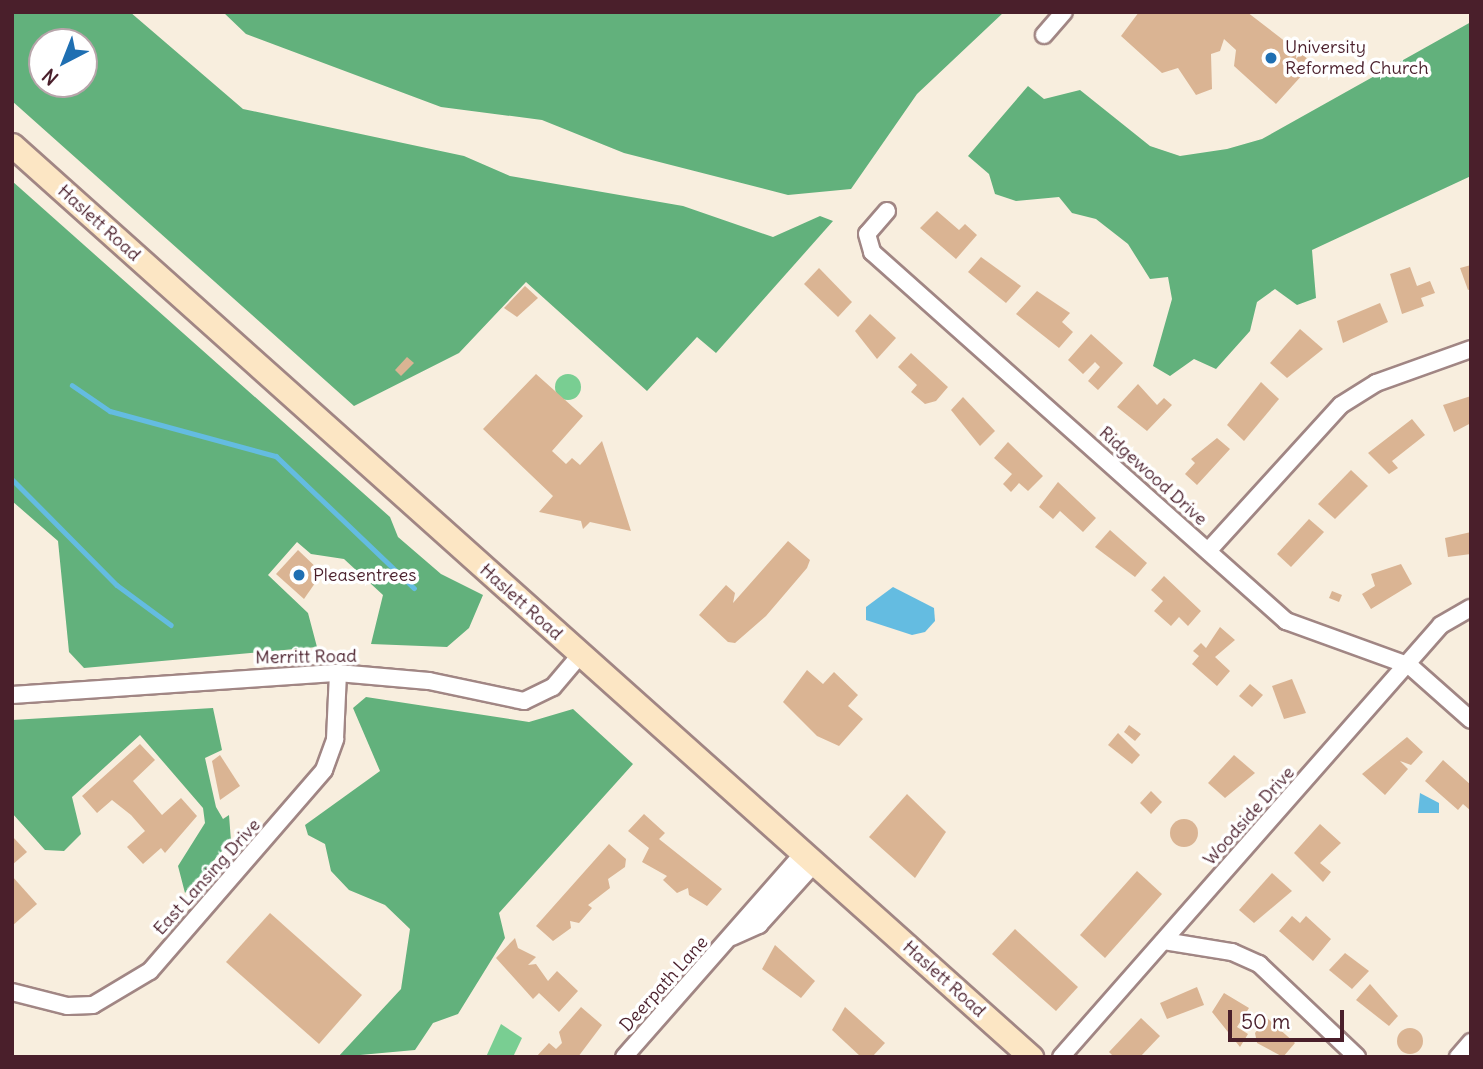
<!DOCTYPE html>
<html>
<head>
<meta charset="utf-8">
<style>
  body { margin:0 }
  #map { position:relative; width:1483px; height:1069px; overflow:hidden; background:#f8eede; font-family:Delius,sans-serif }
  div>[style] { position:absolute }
  .green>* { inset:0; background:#79ce92 }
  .round { border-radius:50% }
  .forest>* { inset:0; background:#62b17c }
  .water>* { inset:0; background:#64bce1 }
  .stream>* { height:4.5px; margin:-2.25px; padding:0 2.25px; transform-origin:2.25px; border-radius:2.25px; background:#64bce1 }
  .building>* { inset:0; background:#dab493 }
  .roads { filter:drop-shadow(2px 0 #a18684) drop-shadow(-2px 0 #a18684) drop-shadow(0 2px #a18684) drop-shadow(0 -2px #a18684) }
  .street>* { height:16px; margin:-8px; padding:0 8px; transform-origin:8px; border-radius:8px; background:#fff }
  .secondary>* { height:23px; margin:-11.5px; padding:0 11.5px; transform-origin:11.5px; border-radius:11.5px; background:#fce6c4 }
  .dots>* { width:19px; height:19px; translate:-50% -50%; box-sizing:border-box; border:4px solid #fff; border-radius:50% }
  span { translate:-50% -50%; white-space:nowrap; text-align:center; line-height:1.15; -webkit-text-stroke:7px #fff; paint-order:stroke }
  .poi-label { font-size:18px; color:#4a1f2b }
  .left { translate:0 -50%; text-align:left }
  .street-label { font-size:18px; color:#4a1f2b }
  .frame { position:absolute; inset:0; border:14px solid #4a1f2b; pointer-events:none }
  .north { position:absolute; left:28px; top:28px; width:70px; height:70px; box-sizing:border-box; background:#fff; border:2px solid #b7a5aa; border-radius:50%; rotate:222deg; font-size:19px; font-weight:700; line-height:28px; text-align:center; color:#4a1f2b }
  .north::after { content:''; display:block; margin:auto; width:24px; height:32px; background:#1f6fb2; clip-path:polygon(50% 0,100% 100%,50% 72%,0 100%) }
  .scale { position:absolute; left:1228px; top:1010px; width:116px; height:32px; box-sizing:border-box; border:4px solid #4a1f2b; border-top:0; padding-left:9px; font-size:21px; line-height:24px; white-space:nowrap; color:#4a1f2b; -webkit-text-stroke:5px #fff; paint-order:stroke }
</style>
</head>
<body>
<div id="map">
  <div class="green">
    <div class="round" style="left:555px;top:374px;width:26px;height:26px"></div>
    <div style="clip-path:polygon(501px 1024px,522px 1038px,513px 1057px,486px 1057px)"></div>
  </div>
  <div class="forest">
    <div style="clip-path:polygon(evenodd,12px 12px,130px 12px,243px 109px,464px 156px,510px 176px,683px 206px,773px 237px,820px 216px,833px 221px,716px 353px,697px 337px,647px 391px,526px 282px,459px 353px,354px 406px,12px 101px,12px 12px,42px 42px,84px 42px,84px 84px,42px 84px,42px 42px)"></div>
    <div style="clip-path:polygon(223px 12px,1004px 12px,917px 94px,851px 189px,788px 195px,624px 153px,542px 120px,441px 107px,246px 34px)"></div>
    <div style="clip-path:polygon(1471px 22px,1471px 176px,1312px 250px,1316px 298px,1297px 305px,1275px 289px,1257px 302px,1250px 331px,1216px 369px,1194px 359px,1170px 376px,1153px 366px,1172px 299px,1168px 277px,1150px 279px,1128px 244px,1096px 219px,1072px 213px,1059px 197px,1016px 201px,995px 194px,989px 174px,968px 156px,1028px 86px,1044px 99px,1080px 90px,1150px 146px,1180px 156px,1227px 149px,1262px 139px)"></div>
    <div style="clip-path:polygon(12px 181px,390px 517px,398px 537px,441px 574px,483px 595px,469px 628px,447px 647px,371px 644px,383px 595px,344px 559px,311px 554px,297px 542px,268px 575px,308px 613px,317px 647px,84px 668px,69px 652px,58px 541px,12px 501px)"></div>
    <div style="clip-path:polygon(366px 697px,529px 722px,573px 709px,633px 764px,499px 913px,505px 938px,458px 1014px,433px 1023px,415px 1050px,338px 1057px,401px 989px,410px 929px,385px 905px,349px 890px,331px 871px,325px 844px,308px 835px,305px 825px,380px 771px,353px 708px)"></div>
    <div style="clip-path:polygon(213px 708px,222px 750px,205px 758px,216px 807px,223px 819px,229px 815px,231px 841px,185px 893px,178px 866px,205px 823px,203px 808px,140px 735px,72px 797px,81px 834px,64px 851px,45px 850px,12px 813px,12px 720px)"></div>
  </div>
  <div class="water">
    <div style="clip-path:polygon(893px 587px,934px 608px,935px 621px,925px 632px,912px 635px,866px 620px,866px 607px)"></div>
    <div style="clip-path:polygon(1420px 793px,1439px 803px,1439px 813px,1418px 813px)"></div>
  </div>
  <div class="stream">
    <div style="left:72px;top:385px;width:46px;rotate:34.4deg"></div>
    <div style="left:110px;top:411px;width:172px;rotate:15.2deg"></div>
    <div style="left:276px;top:456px;width:191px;rotate:43.7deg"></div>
    <div style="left:12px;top:479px;width:149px;rotate:45.3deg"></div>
    <div style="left:117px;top:585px;width:67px;rotate:36.5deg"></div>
  </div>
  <div class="building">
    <div style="clip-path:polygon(1139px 12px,1247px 12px,1313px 63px,1276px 104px,1234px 66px,1236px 50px,1224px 39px,1220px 51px,1211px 54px,1212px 89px,1196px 95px,1178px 68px,1162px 73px,1121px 36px)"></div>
    <div style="clip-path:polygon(937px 211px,959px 230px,965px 224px,977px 235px,956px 259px,920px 228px)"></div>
    <div style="clip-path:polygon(981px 257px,1021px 286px,1006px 303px,968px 272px)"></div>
    <div style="clip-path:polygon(1471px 265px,1471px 289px,1468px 290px,1460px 268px)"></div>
    <div style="clip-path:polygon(1410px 267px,1417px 286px,1430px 281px,1435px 293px,1421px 298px,1424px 306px,1402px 314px,1390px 274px)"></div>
    <div style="clip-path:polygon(819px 268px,852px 302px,838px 317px,804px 284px)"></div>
    <div style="clip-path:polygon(525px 286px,538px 298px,517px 317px,504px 308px)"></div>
    <div style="clip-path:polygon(1037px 291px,1070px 313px,1062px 322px,1073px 332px,1059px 348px,1016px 314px)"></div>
    <div style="clip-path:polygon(1380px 303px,1388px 322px,1343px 343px,1337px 321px)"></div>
    <div style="clip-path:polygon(870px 314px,896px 338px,877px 359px,855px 331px)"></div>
    <div style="clip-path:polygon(1300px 329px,1323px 349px,1287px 378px,1270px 363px)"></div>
    <div style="clip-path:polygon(1091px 334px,1123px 363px,1098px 390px,1088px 381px,1100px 367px,1095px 362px,1083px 374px,1068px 360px)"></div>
    <div style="clip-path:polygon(911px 353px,948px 387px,936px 401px,925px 404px,911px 392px,917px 385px,898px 367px)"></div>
    <div style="clip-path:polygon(407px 357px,414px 363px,401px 376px,395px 370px)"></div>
    <div style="clip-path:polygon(536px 374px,583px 416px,552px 451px,566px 464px,572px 458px,580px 465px,602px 441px,631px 531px,590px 522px,583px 529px,581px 521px,539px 512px,553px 496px,483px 429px)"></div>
    <div style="clip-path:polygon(1261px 382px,1279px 399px,1244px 441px,1227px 425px)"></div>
    <div style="clip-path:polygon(1138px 384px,1157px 405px,1164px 398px,1172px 405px,1147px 431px,1117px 407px)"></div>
    <div style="clip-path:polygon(1471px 396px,1471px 423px,1454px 432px,1443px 405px)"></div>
    <div style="clip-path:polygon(963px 397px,995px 431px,980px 446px,951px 410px)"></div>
    <div style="clip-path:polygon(1412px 419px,1425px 435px,1392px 461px,1398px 468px,1389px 474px,1368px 453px)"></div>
    <div style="clip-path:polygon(1217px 438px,1230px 449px,1197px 485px,1185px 474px,1195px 463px,1191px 459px)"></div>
    <div style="clip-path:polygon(1008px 442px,1043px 476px,1028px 491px,1019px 483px,1011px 492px,1003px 484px,1012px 474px,994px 458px)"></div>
    <div style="clip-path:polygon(1351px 470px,1368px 486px,1335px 519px,1318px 504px)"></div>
    <div style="clip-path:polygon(1058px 482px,1096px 518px,1083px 532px,1060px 511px,1053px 519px,1039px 507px)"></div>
    <div style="clip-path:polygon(1309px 519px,1324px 532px,1291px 567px,1277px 554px)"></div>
    <div style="clip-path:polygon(1110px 530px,1147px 563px,1135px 577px,1095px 547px)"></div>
    <div style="clip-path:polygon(1471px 532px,1471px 554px,1448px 557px,1445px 538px)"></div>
    <div style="clip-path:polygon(788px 541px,810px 560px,807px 568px,766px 616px,735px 643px,728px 642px,699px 615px,726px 585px,735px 593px,733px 603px)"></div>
    <div style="clip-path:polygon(298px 550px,322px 573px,304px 599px,276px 574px)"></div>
    <div style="clip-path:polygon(1401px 564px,1412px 584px,1371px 609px,1362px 594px,1375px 586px,1371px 574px)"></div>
    <div style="clip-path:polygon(1164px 576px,1201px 611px,1188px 626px,1179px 617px,1171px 626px,1154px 611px,1163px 601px,1151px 590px)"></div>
    <div style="clip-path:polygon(1332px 591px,1342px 595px,1339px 602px,1329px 598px)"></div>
    <div style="clip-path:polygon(1220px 627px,1235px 640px,1215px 657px,1230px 671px,1217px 686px,1192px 664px,1199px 656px,1193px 651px,1201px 643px,1206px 648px)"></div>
    <div style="clip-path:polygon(807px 670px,823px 684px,834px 672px,858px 695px,848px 706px,863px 719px,839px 746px,817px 736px,783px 702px)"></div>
    <div style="clip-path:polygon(1292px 679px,1306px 713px,1284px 719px,1272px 686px)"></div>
    <div style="clip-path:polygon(1250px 684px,1263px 695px,1252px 707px,1239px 696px)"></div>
    <div style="clip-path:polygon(1129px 725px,1141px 734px,1135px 741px,1124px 732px)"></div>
    <div style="clip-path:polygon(1118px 733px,1140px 755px,1132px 764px,1108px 745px)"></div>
    <div style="clip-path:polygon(1407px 737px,1423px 752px,1411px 765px,1400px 761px,1408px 769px,1385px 795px,1362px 774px)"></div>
    <div style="clip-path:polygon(140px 744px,155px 760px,133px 781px,162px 815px,181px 798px,197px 816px,165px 853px,161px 848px,143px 864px,127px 847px,145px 831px,131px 815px,112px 800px,97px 813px,82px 796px)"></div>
    <div style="clip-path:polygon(220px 755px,240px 786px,220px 800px,212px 761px)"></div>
    <div style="clip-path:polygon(1234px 755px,1255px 773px,1225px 798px,1208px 783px)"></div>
    <div style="clip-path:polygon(1443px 760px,1471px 785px,1471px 811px,1463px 804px,1458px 810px,1425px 781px)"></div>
    <div style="clip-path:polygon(1151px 791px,1162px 802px,1151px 814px,1140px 803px)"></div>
    <div style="clip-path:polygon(907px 794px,946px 832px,915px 878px,869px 837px)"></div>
    <div style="clip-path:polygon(644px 814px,665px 833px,659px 839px,722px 889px,707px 906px,689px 895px,688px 888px,677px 893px,663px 880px,667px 876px,642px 862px,649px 848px,628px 831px)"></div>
    <div class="round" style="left:1170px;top:819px;width:28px;height:28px"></div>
    <div style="clip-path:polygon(1320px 824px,1341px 843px,1320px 863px,1331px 872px,1323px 882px,1294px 853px)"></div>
    <div style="clip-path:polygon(12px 836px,27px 852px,12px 865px)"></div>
    <div style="clip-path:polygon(609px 844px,626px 859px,625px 867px,608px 879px,610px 888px,588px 905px,592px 908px,579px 923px,570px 921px,571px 928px,553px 941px,536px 926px)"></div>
    <div style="clip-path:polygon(1137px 871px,1162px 894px,1105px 958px,1080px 935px)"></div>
    <div style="clip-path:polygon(1272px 873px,1292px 891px,1254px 923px,1239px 910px)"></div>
    <div style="clip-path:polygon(12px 876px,37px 904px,12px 926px)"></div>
    <div style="clip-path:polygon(270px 913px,362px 995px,319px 1044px,226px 962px)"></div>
    <div style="clip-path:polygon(1292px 916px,1300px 923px,1306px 916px,1331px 939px,1313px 961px,1279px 931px)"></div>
    <div style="clip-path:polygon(1015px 929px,1078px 987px,1056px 1011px,992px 954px)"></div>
    <div style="clip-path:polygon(515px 938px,518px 948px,536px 957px,528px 965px,536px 964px,548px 981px,557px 971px,578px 991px,559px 1012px,539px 993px,533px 999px,496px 958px)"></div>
    <div style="clip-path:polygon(775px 945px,815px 981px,801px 998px,762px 969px)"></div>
    <div style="clip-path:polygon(1345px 953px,1369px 971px,1352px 989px,1329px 970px)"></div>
    <div style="clip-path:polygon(1370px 984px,1398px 1016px,1389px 1026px,1356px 1000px)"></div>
    <div style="clip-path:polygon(1197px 987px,1204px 1005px,1167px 1019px,1160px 1003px)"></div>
    <div style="clip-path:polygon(1224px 993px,1249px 1008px,1237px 1027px,1248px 1034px,1240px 1047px,1212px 1012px)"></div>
    <div style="clip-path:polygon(581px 1007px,602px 1025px,578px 1057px,536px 1057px,549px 1043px,556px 1049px,562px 1043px,559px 1032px)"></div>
    <div style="clip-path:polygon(845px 1007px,885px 1043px,872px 1057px,861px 1057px,832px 1030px)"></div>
    <div style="clip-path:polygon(1141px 1018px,1160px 1036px,1140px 1057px,1114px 1057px,1109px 1052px)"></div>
    <div style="clip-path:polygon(1267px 1018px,1295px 1043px,1283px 1057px,1257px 1043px,1255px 1033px)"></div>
    <div class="round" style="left:1397px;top:1028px;width:26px;height:26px"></div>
  </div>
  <div class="roads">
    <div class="street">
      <div style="left:1044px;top:35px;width:30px;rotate:-49deg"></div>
      <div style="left:887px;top:211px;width:30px;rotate:131deg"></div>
      <div style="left:867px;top:234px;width:19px;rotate:74deg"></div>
      <div style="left:872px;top:252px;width:555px;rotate:41.71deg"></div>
      <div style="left:1286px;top:621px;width:132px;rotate:19.9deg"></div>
      <div style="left:1410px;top:666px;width:81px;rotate:41.5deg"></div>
      <div style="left:1208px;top:551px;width:197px;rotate:-47.7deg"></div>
      <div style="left:1341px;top:405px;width:41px;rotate:-32.2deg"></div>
      <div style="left:1376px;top:383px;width:101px;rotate:-19.7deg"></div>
      <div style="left:12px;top:695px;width:327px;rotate:-3.9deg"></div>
      <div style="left:338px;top:673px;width:91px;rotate:5deg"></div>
      <div style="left:429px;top:681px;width:97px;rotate:11.9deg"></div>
      <div style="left:524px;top:701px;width:32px;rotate:-26deg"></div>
      <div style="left:553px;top:687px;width:42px;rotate:-49.8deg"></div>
      <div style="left:732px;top:937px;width:30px;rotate:-24deg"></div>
      <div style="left:759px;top:925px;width:82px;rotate:-48deg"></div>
      <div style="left:1164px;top:941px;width:69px;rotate:9.2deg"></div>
      <div style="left:1232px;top:952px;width:30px;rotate:24deg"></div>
      <div style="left:1259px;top:964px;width:135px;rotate:43.5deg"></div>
      <div style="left:12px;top:992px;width:57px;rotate:14.3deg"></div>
      <div style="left:67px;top:1006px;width:26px;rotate:-2deg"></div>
      <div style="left:93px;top:1005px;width:66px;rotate:-30.8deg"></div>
      <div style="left:150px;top:971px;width:266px;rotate:-49.1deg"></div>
      <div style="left:324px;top:770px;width:33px;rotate:-70deg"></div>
      <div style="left:335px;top:739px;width:66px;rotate:-87.4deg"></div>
      <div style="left:624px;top:1057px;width:271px;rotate:-48.7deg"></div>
      <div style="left:1061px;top:1057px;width:575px;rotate:-48.66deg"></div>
      <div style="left:1441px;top:625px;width:34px;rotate:-30deg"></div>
      <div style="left:1458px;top:1057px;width:20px;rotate:-49deg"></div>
    </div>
    <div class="secondary">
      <div style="left:12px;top:145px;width:1368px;rotate:41.83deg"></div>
    </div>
  </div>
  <div class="dots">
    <div style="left:1271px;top:58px;background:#1f6fb2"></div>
    <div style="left:299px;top:575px;background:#1f6fb2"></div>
  </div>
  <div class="poi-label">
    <span class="left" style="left:1285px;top:58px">University<br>Reformed Church</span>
    <span class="left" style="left:313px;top:575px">Pleasentrees</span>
  </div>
  <div class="street-label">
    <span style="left:99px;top:223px;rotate:42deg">Haslett Road</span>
    <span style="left:1153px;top:476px;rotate:42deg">Ridgewood Drive</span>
    <span style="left:521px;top:602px;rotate:42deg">Haslett Road</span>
    <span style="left:306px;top:657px;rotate:-1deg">Merritt Road</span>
    <span style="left:1249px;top:816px;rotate:-48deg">Woodside Drive</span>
    <span style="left:207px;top:877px;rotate:-48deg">East Lansing Drive</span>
    <span style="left:944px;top:979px;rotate:42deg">Haslett Road</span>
    <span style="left:664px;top:984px;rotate:-48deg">Deerpath Lane</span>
  </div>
  <div class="frame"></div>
  <div class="north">N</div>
  <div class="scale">50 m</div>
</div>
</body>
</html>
